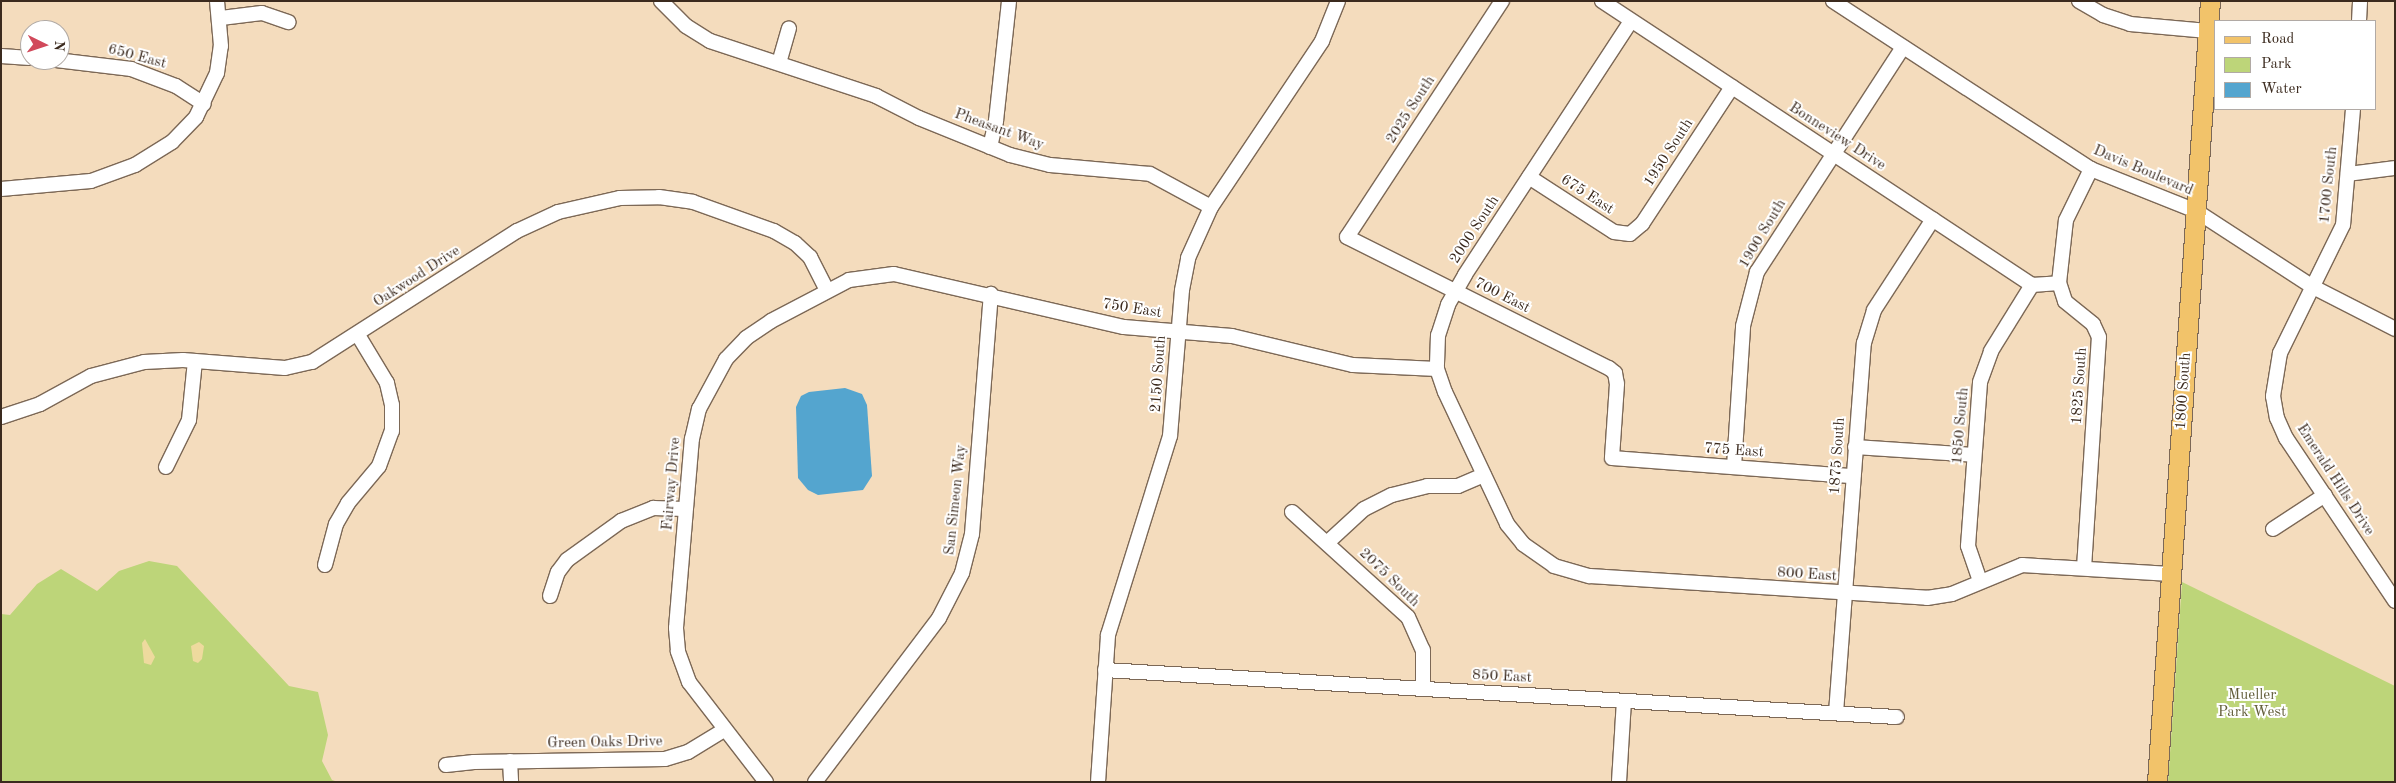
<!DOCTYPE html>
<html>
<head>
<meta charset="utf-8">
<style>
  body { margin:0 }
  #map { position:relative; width:2396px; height:783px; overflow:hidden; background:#f4dcbd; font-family:"Old Standard TT",serif }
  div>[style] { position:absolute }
  .green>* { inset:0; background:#bdd579 }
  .sand>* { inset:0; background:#eeda9e }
  .water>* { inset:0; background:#54a5cf }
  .roads { filter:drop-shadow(1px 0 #7c6856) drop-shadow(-1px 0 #7c6856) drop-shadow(0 1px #7c6856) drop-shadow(0 -1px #7c6856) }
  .minor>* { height:14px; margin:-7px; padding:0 7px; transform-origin:7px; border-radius:7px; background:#fff }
  .major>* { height:19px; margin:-9.5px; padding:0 9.5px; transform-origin:9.5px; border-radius:9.5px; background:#f2c36a }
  span { translate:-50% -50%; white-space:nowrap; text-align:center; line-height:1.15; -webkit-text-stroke:4px #fff; paint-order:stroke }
  .street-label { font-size:15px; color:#3b2a1e }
  .park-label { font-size:15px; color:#625d39 }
  .frame { position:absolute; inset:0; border:2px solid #3b2a1e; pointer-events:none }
  .legend { position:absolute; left:2214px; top:20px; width:162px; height:90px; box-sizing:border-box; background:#fff; border:1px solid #b1aaa5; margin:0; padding:6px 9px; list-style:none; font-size:15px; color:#3b2a1e }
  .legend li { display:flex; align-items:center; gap:10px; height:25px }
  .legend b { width:25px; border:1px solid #b1aaa5 }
  .north { position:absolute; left:20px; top:20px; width:50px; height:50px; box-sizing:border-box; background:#fff; border:1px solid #b1aaa5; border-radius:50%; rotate:94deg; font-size:14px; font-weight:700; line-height:20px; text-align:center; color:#3b2a1e }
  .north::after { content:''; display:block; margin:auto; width:18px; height:22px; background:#d1495b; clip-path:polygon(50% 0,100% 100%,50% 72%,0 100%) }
</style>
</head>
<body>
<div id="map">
  <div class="green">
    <div style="clip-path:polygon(149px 561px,177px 566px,289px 686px,318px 692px,328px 735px,322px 761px,332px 780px,338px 782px,1px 782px,1px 614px,10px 615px,37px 584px,61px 569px,97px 591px,119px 571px)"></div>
    <div style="clip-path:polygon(2182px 582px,2395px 686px,2395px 782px,2168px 782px)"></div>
  </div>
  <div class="sand">
    <div style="clip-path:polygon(145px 639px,155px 657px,151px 665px,144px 663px,142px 643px)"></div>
    <div style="clip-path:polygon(199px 642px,204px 646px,202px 659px,198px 663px,193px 661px,191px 646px)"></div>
  </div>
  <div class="water">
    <div style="clip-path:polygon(845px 388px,862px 394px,867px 405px,872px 476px,863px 490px,818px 495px,808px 490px,798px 478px,796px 407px,801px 396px,809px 392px)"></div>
  </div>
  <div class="roads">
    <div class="minor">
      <div style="left:661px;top:1px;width:35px;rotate:45deg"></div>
      <div style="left:686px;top:26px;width:28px;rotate:32deg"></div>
      <div style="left:710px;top:41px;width:175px;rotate:18.3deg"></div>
      <div style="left:876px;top:96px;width:48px;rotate:27.1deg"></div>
      <div style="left:919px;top:118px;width:98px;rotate:22.1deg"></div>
      <div style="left:1010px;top:155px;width:41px;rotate:14deg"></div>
      <div style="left:1050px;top:165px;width:100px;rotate:5.1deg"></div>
      <div style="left:1150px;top:174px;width:69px;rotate:28.4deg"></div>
      <div style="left:1502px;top:1px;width:282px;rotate:123.3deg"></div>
      <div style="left:1347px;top:237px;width:293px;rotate:26.6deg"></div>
      <div style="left:1609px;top:368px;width:8px;rotate:40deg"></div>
      <div style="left:1615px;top:373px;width:11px;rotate:80deg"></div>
      <div style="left:1617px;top:384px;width:74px;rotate:93.9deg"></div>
      <div style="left:1612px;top:458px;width:242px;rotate:4.3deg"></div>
      <div style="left:1602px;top:1px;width:515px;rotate:33.44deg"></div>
      <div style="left:2032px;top:285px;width:27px;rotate:-4deg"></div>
      <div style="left:1833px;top:1px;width:308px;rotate:33.1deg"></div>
      <div style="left:2091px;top:169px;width:113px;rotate:21.8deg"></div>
      <div style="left:2196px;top:211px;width:140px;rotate:33deg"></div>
      <div style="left:2313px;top:287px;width:92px;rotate:27.1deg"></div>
      <div style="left:2079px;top:1px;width:28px;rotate:30deg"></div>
      <div style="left:2103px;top:15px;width:28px;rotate:18deg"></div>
      <div style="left:2130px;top:24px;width:78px;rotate:5.1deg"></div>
      <div style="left:221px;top:18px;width:41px;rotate:-7deg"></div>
      <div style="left:262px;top:13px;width:28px;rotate:19deg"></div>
      <div style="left:1631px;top:21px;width:303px;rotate:123.2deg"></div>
      <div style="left:1465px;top:275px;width:34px;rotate:120deg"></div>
      <div style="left:1448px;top:305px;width:32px;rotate:108deg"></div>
      <div style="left:1438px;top:335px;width:34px;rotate:92deg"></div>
      <div style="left:1437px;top:369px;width:24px;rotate:71deg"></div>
      <div style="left:1445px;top:392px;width:146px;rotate:64.8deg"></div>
      <div style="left:1507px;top:524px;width:26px;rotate:51deg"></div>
      <div style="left:1523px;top:544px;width:38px;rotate:35deg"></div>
      <div style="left:1554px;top:566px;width:37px;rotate:16deg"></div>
      <div style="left:1590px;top:576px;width:338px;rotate:3.7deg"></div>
      <div style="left:1927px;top:598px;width:25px;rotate:-9deg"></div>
      <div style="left:1952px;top:594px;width:76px;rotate:-22.5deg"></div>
      <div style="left:2022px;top:565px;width:149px;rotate:3.5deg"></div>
      <div style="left:2359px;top:21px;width:20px;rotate:-87deg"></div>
      <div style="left:1px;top:56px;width:29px;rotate:4deg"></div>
      <div style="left:56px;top:60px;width:76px;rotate:6.8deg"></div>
      <div style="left:131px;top:69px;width:48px;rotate:20.7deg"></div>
      <div style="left:176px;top:86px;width:33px;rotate:33deg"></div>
      <div style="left:779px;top:63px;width:36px;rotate:-74deg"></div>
      <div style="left:2353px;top:109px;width:116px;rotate:94.9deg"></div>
      <div style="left:2343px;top:225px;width:143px;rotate:116.2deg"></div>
      <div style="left:2280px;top:353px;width:44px;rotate:99.2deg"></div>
      <div style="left:2273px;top:396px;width:22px;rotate:80deg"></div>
      <div style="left:2277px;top:418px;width:22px;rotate:66deg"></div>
      <div style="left:2286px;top:438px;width:196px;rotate:56.2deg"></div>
      <div style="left:990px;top:147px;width:27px;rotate:-77deg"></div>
      <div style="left:996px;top:121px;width:121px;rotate:-83.8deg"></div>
      <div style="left:2348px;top:174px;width:47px;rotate:-7.3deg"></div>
      <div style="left:1529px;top:177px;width:101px;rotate:32.9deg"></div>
      <div style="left:1614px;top:232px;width:16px;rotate:7deg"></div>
      <div style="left:1630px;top:234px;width:16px;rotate:-40deg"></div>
      <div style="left:1642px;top:224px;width:164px;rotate:-56.7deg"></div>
      <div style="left:1px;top:189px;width:90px;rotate:-5.1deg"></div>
      <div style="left:91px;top:181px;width:47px;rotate:-20deg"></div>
      <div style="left:135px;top:165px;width:44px;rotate:-31.9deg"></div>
      <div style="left:172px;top:142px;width:35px;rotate:-46deg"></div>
      <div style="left:196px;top:117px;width:49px;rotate:-64.5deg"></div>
      <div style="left:217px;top:73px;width:27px;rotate:-82deg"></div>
      <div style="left:221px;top:46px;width:45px;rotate:-95.1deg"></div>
      <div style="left:1px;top:417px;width:41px;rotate:-18.4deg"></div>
      <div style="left:40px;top:404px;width:58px;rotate:-28.8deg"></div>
      <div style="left:91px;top:376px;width:55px;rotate:-14.8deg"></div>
      <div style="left:144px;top:362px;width:39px;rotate:-3deg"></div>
      <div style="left:183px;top:360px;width:102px;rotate:4.5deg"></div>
      <div style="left:285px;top:368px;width:28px;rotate:-13deg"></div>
      <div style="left:312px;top:362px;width:243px;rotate:-32.6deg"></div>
      <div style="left:517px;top:231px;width:45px;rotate:-24.9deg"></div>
      <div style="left:558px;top:212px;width:64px;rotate:-12.7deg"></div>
      <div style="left:620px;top:198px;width:39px;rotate:-1deg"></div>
      <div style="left:659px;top:197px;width:34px;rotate:8deg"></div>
      <div style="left:693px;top:202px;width:86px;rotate:19.7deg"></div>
      <div style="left:774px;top:231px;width:24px;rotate:30deg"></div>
      <div style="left:795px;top:243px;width:21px;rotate:43deg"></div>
      <div style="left:810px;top:257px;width:37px;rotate:63deg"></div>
      <div style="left:1855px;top:447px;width:119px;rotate:3.8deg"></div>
      <div style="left:166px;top:467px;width:52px;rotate:-63.9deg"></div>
      <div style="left:189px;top:420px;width:59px;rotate:-84.2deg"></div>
      <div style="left:1734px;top:467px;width:141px;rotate:-86.3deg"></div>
      <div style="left:1743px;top:326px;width:56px;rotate:-75.5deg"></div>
      <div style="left:1757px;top:272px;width:268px;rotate:-57deg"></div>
      <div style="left:1292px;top:512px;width:156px;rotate:42.2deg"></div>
      <div style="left:1408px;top:617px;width:36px;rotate:66deg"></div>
      <div style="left:1423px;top:650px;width:39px;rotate:90deg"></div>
      <div style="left:2273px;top:529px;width:62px;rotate:-33.2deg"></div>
      <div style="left:1327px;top:543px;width:50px;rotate:-42.6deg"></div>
      <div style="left:1364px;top:509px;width:31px;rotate:-27deg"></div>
      <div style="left:1392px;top:495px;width:36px;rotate:-14deg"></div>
      <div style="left:1427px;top:486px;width:31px"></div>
      <div style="left:1458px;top:486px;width:28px;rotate:-23deg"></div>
      <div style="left:325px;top:565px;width:42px;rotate:-75deg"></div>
      <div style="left:336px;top:524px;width:24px;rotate:-60deg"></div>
      <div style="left:348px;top:503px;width:48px;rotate:-50deg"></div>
      <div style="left:379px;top:466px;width:37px;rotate:-70deg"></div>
      <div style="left:392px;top:431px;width:26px;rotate:-90deg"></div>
      <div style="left:392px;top:405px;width:23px;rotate:-103deg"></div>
      <div style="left:387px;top:383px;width:56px;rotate:-121.1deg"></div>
      <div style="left:2084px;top:568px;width:231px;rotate:-86.3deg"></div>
      <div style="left:2099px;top:337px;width:14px;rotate:-115deg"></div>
      <div style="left:2093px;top:324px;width:36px;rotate:-141deg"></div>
      <div style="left:2065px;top:301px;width:19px;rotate:-108deg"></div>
      <div style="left:2059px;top:283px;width:63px;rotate:-83.7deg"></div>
      <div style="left:2066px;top:220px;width:57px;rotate:-63.9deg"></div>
      <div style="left:1980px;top:581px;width:37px;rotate:-109deg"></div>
      <div style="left:1968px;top:546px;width:164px;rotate:-85.8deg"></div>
      <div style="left:1980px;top:382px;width:33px;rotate:-70deg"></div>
      <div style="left:1991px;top:351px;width:78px;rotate:-58.2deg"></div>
      <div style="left:550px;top:596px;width:25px;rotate:-72deg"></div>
      <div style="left:558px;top:572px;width:15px;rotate:-53deg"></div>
      <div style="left:567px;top:560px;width:67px;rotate:-35.8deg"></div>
      <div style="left:621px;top:521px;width:35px;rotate:-22deg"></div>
      <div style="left:653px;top:508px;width:32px;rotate:2deg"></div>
      <div style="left:1105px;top:670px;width:793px;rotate:3.4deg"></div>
      <div style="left:1836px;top:713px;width:371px;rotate:-85.7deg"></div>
      <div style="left:1864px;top:343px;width:34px;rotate:-73deg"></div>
      <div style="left:1874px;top:310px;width:108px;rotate:-57deg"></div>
      <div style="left:510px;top:761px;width:21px;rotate:87deg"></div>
      <div style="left:446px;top:765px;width:28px;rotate:-6deg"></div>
      <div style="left:474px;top:762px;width:191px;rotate:-0.9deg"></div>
      <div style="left:665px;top:759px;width:24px;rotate:-17deg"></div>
      <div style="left:688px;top:752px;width:42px;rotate:-31.4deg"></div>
      <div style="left:766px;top:782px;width:126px;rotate:-127.6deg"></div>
      <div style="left:689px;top:682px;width:33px;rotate:-110deg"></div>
      <div style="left:678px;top:651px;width:23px;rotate:-95deg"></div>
      <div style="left:676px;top:628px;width:190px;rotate:-85.2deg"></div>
      <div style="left:692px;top:439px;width:31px;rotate:-77deg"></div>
      <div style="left:699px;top:409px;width:57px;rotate:-61.6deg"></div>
      <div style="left:726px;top:359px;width:29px;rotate:-46deg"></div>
      <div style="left:746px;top:338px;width:30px;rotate:-34deg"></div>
      <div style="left:771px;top:321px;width:88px;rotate:-27.7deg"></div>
      <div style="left:849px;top:280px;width:45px;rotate:-7.6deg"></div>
      <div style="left:894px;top:274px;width:236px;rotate:13deg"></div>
      <div style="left:1124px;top:327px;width:108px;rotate:4.8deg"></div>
      <div style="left:1232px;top:336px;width:124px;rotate:13.5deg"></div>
      <div style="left:1353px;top:365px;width:84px;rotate:2.7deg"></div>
      <div style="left:815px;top:782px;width:206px;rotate:-52.9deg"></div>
      <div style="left:939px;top:618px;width:51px;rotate:-62.9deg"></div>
      <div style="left:962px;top:573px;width:40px;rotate:-75.6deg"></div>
      <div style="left:972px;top:534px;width:241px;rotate:-85.5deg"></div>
      <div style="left:1098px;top:782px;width:147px;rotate:-86.1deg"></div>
      <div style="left:1108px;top:635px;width:208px;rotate:-72.7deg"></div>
      <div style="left:1170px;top:436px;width:146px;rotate:-85.3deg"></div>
      <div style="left:1182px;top:290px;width:33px;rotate:-79deg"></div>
      <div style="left:1188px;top:258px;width:56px;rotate:-65.7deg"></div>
      <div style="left:1211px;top:207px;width:200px;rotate:-56.2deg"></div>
      <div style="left:1322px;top:41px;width:43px;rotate:-68.2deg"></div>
      <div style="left:1619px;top:782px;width:81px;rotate:-86.5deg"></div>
    </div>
    <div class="major">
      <div style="left:2157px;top:782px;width:783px;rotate:-86.12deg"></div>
    </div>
  </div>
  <div class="street-label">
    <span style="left:137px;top:57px;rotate:15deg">650 East</span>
    <span style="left:1411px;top:110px;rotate:-57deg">2025 South</span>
    <span style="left:999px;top:130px;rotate:20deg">Pheasant Way</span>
    <span style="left:1837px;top:137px;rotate:33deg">Bonneview Drive</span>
    <span style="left:1669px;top:153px;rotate:-57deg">1950 South</span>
    <span style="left:2143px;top:171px;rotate:23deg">Davis Boulevard</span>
    <span style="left:2329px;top:185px;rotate:-84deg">1700 South</span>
    <span style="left:1587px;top:195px;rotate:33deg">675 East</span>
    <span style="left:1475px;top:230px;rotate:-57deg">2000 South</span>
    <span style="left:1763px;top:234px;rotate:-59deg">1900 South</span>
    <span style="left:417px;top:277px;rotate:-33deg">Oakwood Drive</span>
    <span style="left:1502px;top:296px;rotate:27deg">700 East</span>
    <span style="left:1132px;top:309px;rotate:9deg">750 East</span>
    <span style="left:1159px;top:374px;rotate:-86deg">2150 South</span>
    <span style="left:2080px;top:386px;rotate:-86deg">1825 South</span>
    <span style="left:2184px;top:391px;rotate:-86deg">1800 South</span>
    <span style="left:1961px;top:426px;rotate:-85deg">1850 South</span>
    <span style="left:1734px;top:451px;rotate:4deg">775 East</span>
    <span style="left:1838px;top:456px;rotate:-86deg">1875 South</span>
    <span style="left:2335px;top:480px;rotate:57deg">Emerald Hills Drive</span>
    <span style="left:672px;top:484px;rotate:-85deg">Fairway Drive</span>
    <span style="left:956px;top:500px;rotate:-84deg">San Simeon Way</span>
    <span style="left:1807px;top:575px;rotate:4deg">800 East</span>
    <span style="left:1389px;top:578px;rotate:44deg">2075 South</span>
    <span style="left:1502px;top:677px;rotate:3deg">850 East</span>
    <span style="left:605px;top:743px;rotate:-1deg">Green Oaks Drive</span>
  </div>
  <div class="park-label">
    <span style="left:2252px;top:704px">Mueller<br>Park West</span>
  </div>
  <div class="frame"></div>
  <ul class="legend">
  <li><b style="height:6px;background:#f2c36a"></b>Road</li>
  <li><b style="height:14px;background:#bdd579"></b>Park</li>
  <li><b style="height:14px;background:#54a5cf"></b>Water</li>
  </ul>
  <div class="north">N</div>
</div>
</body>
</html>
